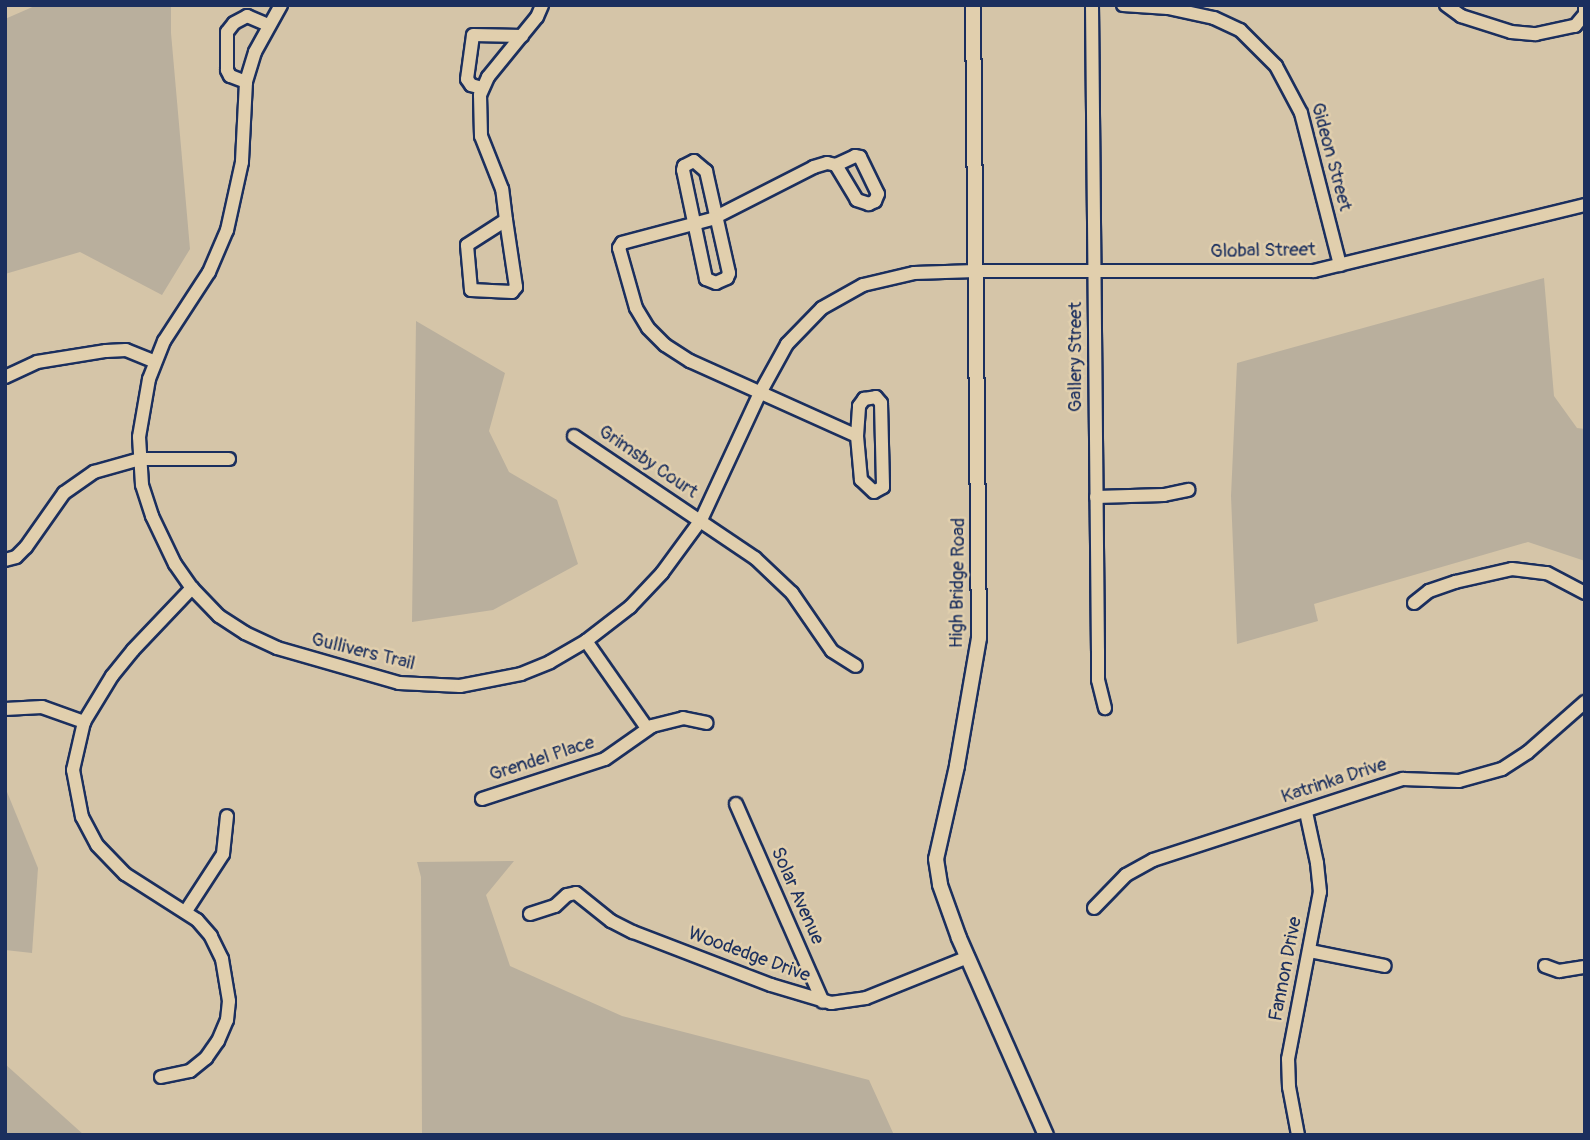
<!DOCTYPE html>
<html>
<head>
<meta charset="utf-8">
<style>
  body { margin:0 }
  #map { position:relative; width:1590px; height:1140px; overflow:hidden; background:#d5c5a8; font-family:Pangolin,sans-serif }
  div>[style] { position:absolute }
  .green>* { inset:0; background:#b9af9d }
  .roads { filter:drop-shadow(2px 0 #1b2f5e) drop-shadow(-2px 0 #1b2f5e) drop-shadow(0 2px #1b2f5e) drop-shadow(0 -2px #1b2f5e) }
  .minor>* { height:12px; margin:-6px; padding:0 6px; transform-origin:6px; border-radius:6px; background:#e1cfad }
  .tertiary>* { height:14px; margin:-7px; padding:0 7px; transform-origin:7px; border-radius:7px; background:#e1cfad }
  span { translate:-50% -50%; white-space:nowrap; text-align:center; line-height:1.15; -webkit-text-stroke:5px #e1cfad; paint-order:stroke }
  .street-label { font-size:19px; color:#1b2f5e }
  .frame { position:absolute; inset:0; border:7px solid #1b2f5e; pointer-events:none }
</style>
</head>
<body>
<div id="map">
  <div class="green">
    <div style="clip-path:polygon(37px 5px,171px 5px,171px 33px,190px 249px,162px 295px,80px 252px,5px 274px,5px 19px)"></div>
    <div style="clip-path:polygon(1544px 278px,1554px 396px,1577px 428px,1585px 429px,1585px 561px,1528px 542px,1314px 604px,1318px 621px,1237px 644px,1231px 496px,1237px 363px)"></div>
    <div style="clip-path:polygon(416px 321px,505px 373px,489px 431px,509px 472px,557px 500px,578px 564px,493px 610px,412px 622px)"></div>
    <div style="clip-path:polygon(5px 787px,38px 868px,32px 953px,5px 950px)"></div>
    <div style="clip-path:polygon(514px 861px,486px 895px,510px 966px,622px 1016px,869px 1080px,894px 1135px,422px 1135px,421px 877px,417px 862px)"></div>
    <div style="clip-path:polygon(5px 1064px,84px 1135px,5px 1135px)"></div>
  </div>
  <div class="roads">
    <div class="minor">
      <div style="left:281px;top:5px;width:54px;rotate:119deg"></div>
      <div style="left:255px;top:52px;width:31px;rotate:107deg"></div>
      <div style="left:246px;top:82px;width:80px;rotate:92.9deg"></div>
      <div style="left:242px;top:162px;width:70px;rotate:102.4deg"></div>
      <div style="left:227px;top:230px;width:46px;rotate:113.2deg"></div>
      <div style="left:209px;top:272px;width:82px;rotate:123.1deg"></div>
      <div style="left:164px;top:341px;width:41px;rotate:111.5deg"></div>
      <div style="left:149px;top:379px;width:59px;rotate:99.8deg"></div>
      <div style="left:139px;top:437px;width:48px;rotate:86.4deg"></div>
      <div style="left:142px;top:485px;width:33px;rotate:72deg"></div>
      <div style="left:152px;top:516px;width:53px;rotate:64.4deg"></div>
      <div style="left:175px;top:564px;width:29px;rotate:55deg"></div>
      <div style="left:192px;top:588px;width:39px;rotate:46deg"></div>
      <div style="left:219px;top:616px;width:31px;rotate:33deg"></div>
      <div style="left:245px;top:633px;width:35px;rotate:25deg"></div>
      <div style="left:277px;top:648px;width:127px;rotate:16deg"></div>
      <div style="left:399px;top:683px;width:61px;rotate:2.8deg"></div>
      <div style="left:460px;top:686px;width:62px;rotate:-11.1deg"></div>
      <div style="left:521px;top:674px;width:31px;rotate:-22deg"></div>
      <div style="left:550px;top:662px;width:42px;rotate:-30.3deg"></div>
      <div style="left:586px;top:641px;width:56px;rotate:-37.7deg"></div>
      <div style="left:630px;top:607px;width:47px;rotate:-46.7deg"></div>
      <div style="left:662px;top:573px;width:66px;rotate:-53.7deg"></div>
      <div style="left:701px;top:520px;width:140px;rotate:-65.1deg"></div>
      <div style="left:760px;top:393px;width:56px;rotate:-61.1deg"></div>
      <div style="left:787px;top:344px;width:50px;rotate:-45.8deg"></div>
      <div style="left:822px;top:308px;width:47px;rotate:-29.3deg"></div>
      <div style="left:863px;top:285px;width:52px;rotate:-13.2deg"></div>
      <div style="left:914px;top:273px;width:62px;rotate:-1.8deg"></div>
      <div style="left:976px;top:271px;width:338px"></div>
      <div style="left:1314px;top:271px;width:279px;rotate:-13.7deg"></div>
      <div style="left:1092px;top:5px;width:646px;rotate:89.47deg"></div>
      <div style="left:1098px;top:651px;width:29px;rotate:90deg"></div>
      <div style="left:1098px;top:680px;width:29px;rotate:76deg"></div>
      <div style="left:1123px;top:5px;width:45px;rotate:3.8deg"></div>
      <div style="left:1168px;top:8px;width:47px;rotate:12.3deg"></div>
      <div style="left:1214px;top:18px;width:29px;rotate:25deg"></div>
      <div style="left:1240px;top:30px;width:51px;rotate:45deg"></div>
      <div style="left:1276px;top:66px;width:53px;rotate:62deg"></div>
      <div style="left:1301px;top:113px;width:157px;rotate:75.6deg"></div>
      <div style="left:1446px;top:5px;width:19px;rotate:36deg"></div>
      <div style="left:1461px;top:16px;width:52px;rotate:17.7deg"></div>
      <div style="left:1511px;top:32px;width:25px;rotate:5deg"></div>
      <div style="left:1536px;top:34px;width:40px;rotate:-12deg"></div>
      <div style="left:1575px;top:26px;width:16px;rotate:-50deg"></div>
      <div style="left:1585px;top:14px;width:9px;rotate:-90deg"></div>
      <div style="left:246px;top:82px;width:17px;rotate:-159deg"></div>
      <div style="left:230px;top:76px;width:7px;rotate:-117deg"></div>
      <div style="left:227px;top:70px;width:38px;rotate:-90deg"></div>
      <div style="left:227px;top:32px;width:11px;rotate:-52deg"></div>
      <div style="left:234px;top:23px;width:15px;rotate:-28deg"></div>
      <div style="left:247px;top:16px;width:23px;rotate:23deg"></div>
      <div style="left:482px;top:88px;width:11px;rotate:-165deg"></div>
      <div style="left:471px;top:85px;width:7px;rotate:-124deg"></div>
      <div style="left:467px;top:79px;width:44px;rotate:-82.2deg"></div>
      <div style="left:473px;top:35px;width:49px;rotate:1.2deg"></div>
      <div style="left:855px;top:156px;width:5px;rotate:11deg"></div>
      <div style="left:860px;top:157px;width:41px;rotate:64.1deg"></div>
      <div style="left:878px;top:194px;width:8px;rotate:113deg"></div>
      <div style="left:875px;top:201px;width:7px;rotate:153deg"></div>
      <div style="left:869px;top:204px;width:13px;rotate:-162deg"></div>
      <div style="left:857px;top:200px;width:41px;rotate:-121deg"></div>
      <div style="left:836px;top:165px;width:21px;rotate:-25deg"></div>
      <div style="left:694px;top:161px;width:16px;rotate:40deg"></div>
      <div style="left:706px;top:171px;width:105px;rotate:77.3deg"></div>
      <div style="left:729px;top:273px;width:5px;rotate:112deg"></div>
      <div style="left:727px;top:278px;width:12px;rotate:156deg"></div>
      <div style="left:716px;top:283px;width:11px;rotate:-158deg"></div>
      <div style="left:706px;top:279px;width:111px;rotate:-101.9deg"></div>
      <div style="left:683px;top:170px;width:4px;rotate:-76deg"></div>
      <div style="left:684px;top:166px;width:11px;rotate:-27deg"></div>
      <div style="left:836px;top:165px;width:9px;rotate:-167deg"></div>
      <div style="left:827px;top:163px;width:14px;rotate:163deg"></div>
      <div style="left:814px;top:167px;width:114px;rotate:153deg"></div>
      <div style="left:712px;top:219px;width:93px;rotate:165.1deg"></div>
      <div style="left:622px;top:243px;width:6px;rotate:121deg"></div>
      <div style="left:619px;top:248px;width:62px;rotate:74.2deg"></div>
      <div style="left:636px;top:308px;width:23px;rotate:59deg"></div>
      <div style="left:648px;top:328px;width:24px;rotate:45deg"></div>
      <div style="left:665px;top:345px;width:30px;rotate:33deg"></div>
      <div style="left:690px;top:361px;width:183px;rotate:24.2deg"></div>
      <div style="left:506px;top:220px;width:31px;rotate:-97deg"></div>
      <div style="left:502px;top:189px;width:57px;rotate:-111.6deg"></div>
      <div style="left:481px;top:136px;width:41px;rotate:-91.4deg"></div>
      <div style="left:480px;top:95px;width:20px;rotate:-66deg"></div>
      <div style="left:488px;top:77px;width:77px;rotate:-50.8deg"></div>
      <div style="left:537px;top:17px;width:13px;rotate:-67deg"></div>
      <div style="left:506px;top:220px;width:68px;rotate:81.5deg"></div>
      <div style="left:516px;top:287px;width:6px;rotate:129deg"></div>
      <div style="left:512px;top:292px;width:41px;rotate:-177.2deg"></div>
      <div style="left:471px;top:290px;width:45px;rotate:-95.1deg"></div>
      <div style="left:467px;top:245px;width:46px;rotate:-32.7deg"></div>
      <div style="left:5px;top:377px;width:35px;rotate:-25deg"></div>
      <div style="left:37px;top:362px;width:70px;rotate:-9.1deg"></div>
      <div style="left:106px;top:351px;width:20px;rotate:-3deg"></div>
      <div style="left:126px;top:350px;width:31px;rotate:22deg"></div>
      <div style="left:876px;top:397px;width:8px;rotate:50deg"></div>
      <div style="left:881px;top:403px;width:84px;rotate:88.6deg"></div>
      <div style="left:883px;top:487px;width:10px;rotate:151deg"></div>
      <div style="left:874px;top:492px;width:18px;rotate:-137deg"></div>
      <div style="left:861px;top:480px;width:44px;rotate:-95.2deg"></div>
      <div style="left:857px;top:436px;width:30px;rotate:-86deg"></div>
      <div style="left:859px;top:406px;width:9px;rotate:-54deg"></div>
      <div style="left:864px;top:399px;width:12px;rotate:-9deg"></div>
      <div style="left:574px;top:436px;width:218px;rotate:34deg"></div>
      <div style="left:755px;top:558px;width:51px;rotate:43.4deg"></div>
      <div style="left:792px;top:593px;width:70px;rotate:55.4deg"></div>
      <div style="left:832px;top:651px;width:28px;rotate:32deg"></div>
      <div style="left:1096px;top:497px;width:68px;rotate:-1.7deg"></div>
      <div style="left:1164px;top:495px;width:25px;rotate:-12deg"></div>
      <div style="left:5px;top:560px;width:11px;rotate:-15deg"></div>
      <div style="left:16px;top:557px;width:14px;rotate:-45deg"></div>
      <div style="left:26px;top:547px;width:66px;rotate:-54.9deg"></div>
      <div style="left:64px;top:493px;width:37px;rotate:-35deg"></div>
      <div style="left:94px;top:472px;width:48px;rotate:-15.8deg"></div>
      <div style="left:140px;top:459px;width:89px"></div>
      <div style="left:1414px;top:603px;width:19px;rotate:-39deg"></div>
      <div style="left:1429px;top:591px;width:28px;rotate:-19deg"></div>
      <div style="left:1455px;top:582px;width:58px;rotate:-12.8deg"></div>
      <div style="left:1512px;top:569px;width:35px;rotate:7deg"></div>
      <div style="left:1547px;top:573px;width:43px;rotate:27.8deg"></div>
      <div style="left:586px;top:641px;width:106px;rotate:55deg"></div>
      <div style="left:5px;top:709px;width:37px;rotate:-3deg"></div>
      <div style="left:42px;top:707px;width:45px;rotate:19.7deg"></div>
      <div style="left:482px;top:799px;width:129px;rotate:-18deg"></div>
      <div style="left:605px;top:759px;width:57px;rotate:-35.1deg"></div>
      <div style="left:652px;top:726px;width:32px;rotate:-14deg"></div>
      <div style="left:683px;top:718px;width:24px;rotate:12deg"></div>
      <div style="left:736px;top:804px;width:216px;rotate:66.3deg"></div>
      <div style="left:1094px;top:908px;width:46px;rotate:-45.9deg"></div>
      <div style="left:1126px;top:875px;width:31px;rotate:-29deg"></div>
      <div style="left:1153px;top:860px;width:263px;rotate:-18deg"></div>
      <div style="left:1403px;top:779px;width:56px;rotate:2deg"></div>
      <div style="left:1459px;top:781px;width:45px;rotate:-15.6deg"></div>
      <div style="left:1502px;top:769px;width:31px;rotate:-33deg"></div>
      <div style="left:1528px;top:752px;width:76px;rotate:-41.3deg"></div>
      <div style="left:186px;top:911px;width:68px;rotate:-57deg"></div>
      <div style="left:223px;top:854px;width:38px;rotate:-84deg"></div>
      <div style="left:530px;top:914px;width:26px;rotate:-18deg"></div>
      <div style="left:555px;top:906px;width:16px;rotate:-43deg"></div>
      <div style="left:567px;top:895px;width:9px;rotate:-13deg"></div>
      <div style="left:576px;top:893px;width:45px;rotate:38.7deg"></div>
      <div style="left:611px;top:921px;width:25px;rotate:27deg"></div>
      <div style="left:633px;top:932px;width:148px;rotate:21deg"></div>
      <div style="left:771px;top:985px;width:63px;rotate:16.7deg"></div>
      <div style="left:831px;top:1003px;width:35px;rotate:-8deg"></div>
      <div style="left:866px;top:998px;width:110px;rotate:-21.9deg"></div>
      <div style="left:1310px;top:951px;width:76px;rotate:11.3deg"></div>
      <div style="left:1545px;top:966px;width:15px;rotate:20deg"></div>
      <div style="left:1559px;top:971px;width:26px;rotate:-9deg"></div>
      <div style="left:161px;top:1077px;width:30px;rotate:-12deg"></div>
      <div style="left:190px;top:1071px;width:21px;rotate:-39deg"></div>
      <div style="left:206px;top:1058px;width:21px;rotate:-55deg"></div>
      <div style="left:218px;top:1041px;width:23px;rotate:-67deg"></div>
      <div style="left:227px;top:1020px;width:19px;rotate:-84deg"></div>
      <div style="left:229px;top:1001px;width:43px;rotate:-99.5deg"></div>
      <div style="left:222px;top:959px;width:25px;rotate:-116deg"></div>
      <div style="left:211px;top:936px;width:21px;rotate:-131deg"></div>
      <div style="left:197px;top:920px;width:85px;rotate:-147.4deg"></div>
      <div style="left:125px;top:874px;width:40px;rotate:-134deg"></div>
      <div style="left:97px;top:845px;width:32px;rotate:-118deg"></div>
      <div style="left:82px;top:817px;width:48px;rotate:-100.8deg"></div>
      <div style="left:73px;top:770px;width:49px;rotate:-77.1deg"></div>
      <div style="left:84px;top:722px;width:54px;rotate:-58.7deg"></div>
      <div style="left:112px;top:676px;width:33px;rotate:-51deg"></div>
      <div style="left:133px;top:650px;width:86px;rotate:-46.4deg"></div>
      <div style="left:1298px;top:1135px;width:49px;rotate:-100.6deg"></div>
      <div style="left:1289px;top:1087px;width:28px;rotate:-92deg"></div>
      <div style="left:1288px;top:1059px;width:170px;rotate:-79.2deg"></div>
      <div style="left:1320px;top:892px;width:29px;rotate:-96deg"></div>
      <div style="left:1317px;top:863px;width:52px;rotate:-102.2deg"></div>
    </div>
    <div class="tertiary">
      <div style="left:973px;top:5px;width:633px;rotate:89.46deg"></div>
      <div style="left:979px;top:638px;width:130px;rotate:99.8deg"></div>
      <div style="left:957px;top:766px;width:95px;rotate:102.7deg"></div>
      <div style="left:936px;top:859px;width:26px;rotate:81deg"></div>
      <div style="left:940px;top:885px;width:56px;rotate:70.3deg"></div>
      <div style="left:959px;top:938px;width:215px;rotate:66.2deg"></div>
    </div>
  </div>
  <div class="street-label">
    <span style="left:1331px;top:157px;rotate:75deg">Gideon Street</span>
    <span style="left:1263px;top:251px;rotate:-1deg">Global Street</span>
    <span style="left:1076px;top:357px;rotate:-90deg">Gallery Street</span>
    <span style="left:648px;top:462px;rotate:34deg">Grimsby Court</span>
    <span style="left:958px;top:583px;rotate:-89deg">High Bridge Road</span>
    <span style="left:363px;top:652px;rotate:14deg">Gullivers Trail</span>
    <span style="left:542px;top:759px;rotate:-18deg">Grendel Place</span>
    <span style="left:1334px;top:781px;rotate:-18deg">Katrinka Drive</span>
    <span style="left:797px;top:896px;rotate:66deg">Solar Avenue</span>
    <span style="left:749px;top:955px;rotate:20deg">Woodedge Drive</span>
    <span style="left:1286px;top:969px;rotate:-79deg">Fannon Drive</span>
  </div>
  <div class="frame"></div>
</div>
</body>
</html>
